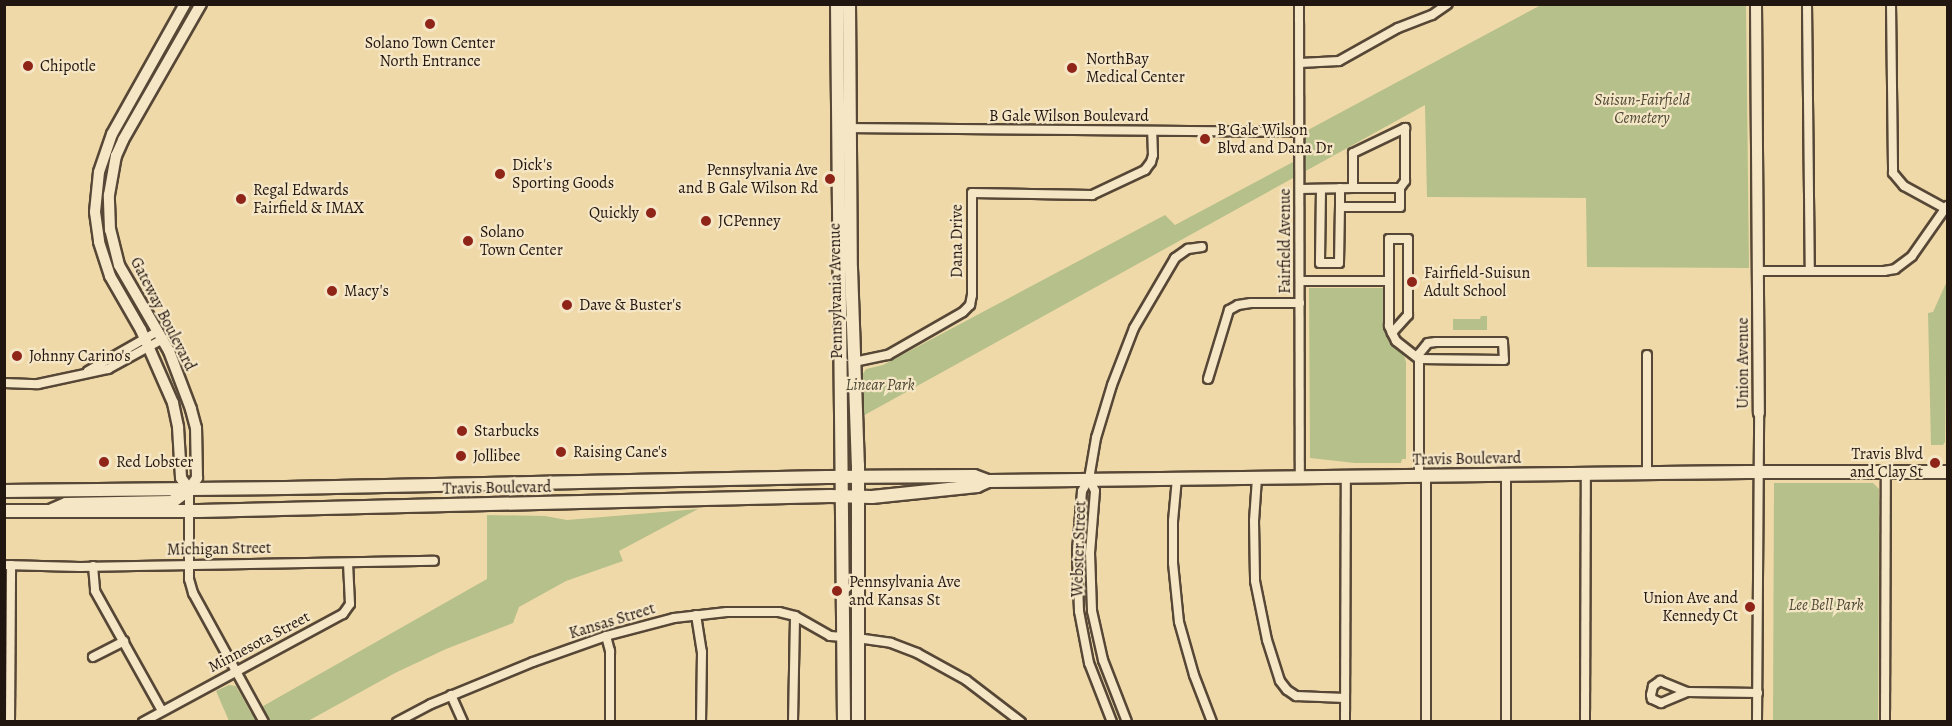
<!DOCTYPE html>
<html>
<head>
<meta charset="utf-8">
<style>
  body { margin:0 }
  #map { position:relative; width:1952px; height:726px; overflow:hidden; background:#f0d9a8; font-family:Alegreya,serif }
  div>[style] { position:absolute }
  .green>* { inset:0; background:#b5c08b }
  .roads { filter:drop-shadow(2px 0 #564736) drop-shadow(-2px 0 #564736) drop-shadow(0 2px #564736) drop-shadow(0 -2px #564736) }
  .minor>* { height:8px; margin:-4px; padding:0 4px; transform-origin:4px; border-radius:4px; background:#f5e6c6 }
  .tertiary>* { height:10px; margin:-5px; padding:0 5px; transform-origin:5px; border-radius:5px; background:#f5e6c6 }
  .secondary>* { height:12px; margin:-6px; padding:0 6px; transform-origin:6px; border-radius:6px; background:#f5e6c6 }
  .dots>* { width:16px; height:16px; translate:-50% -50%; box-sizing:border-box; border:3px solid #f5e6c6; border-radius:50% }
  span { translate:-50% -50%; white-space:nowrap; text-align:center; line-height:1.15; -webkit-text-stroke:4.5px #f5e6c6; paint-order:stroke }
  .poi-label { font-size:16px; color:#221610 }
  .left { translate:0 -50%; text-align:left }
  .right { translate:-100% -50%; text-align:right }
  .park-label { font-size:16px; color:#4e4935; font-style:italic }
  .street-label { font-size:16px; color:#221610 }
  .frame { position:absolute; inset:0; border:6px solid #221610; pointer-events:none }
</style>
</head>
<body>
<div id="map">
  <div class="green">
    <div style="clip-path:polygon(1541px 5px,1746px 5px,1749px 268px,1587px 267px,1586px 198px,1427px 197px,1425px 105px,861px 417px,861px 377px,866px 369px,883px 365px,1165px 215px,1175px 225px,1293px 162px,1293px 138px)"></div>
    <div style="clip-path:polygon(1947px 281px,1945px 442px,1943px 445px,1931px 445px,1928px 313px,1933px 312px)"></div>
    <div style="clip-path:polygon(1309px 288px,1386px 288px,1387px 336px,1404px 356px,1406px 362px,1406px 459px,1402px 459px,1401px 463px,1355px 463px,1310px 458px)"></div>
    <div style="clip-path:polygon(1481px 316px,1487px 316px,1487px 330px,1453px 330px,1453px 319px,1480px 319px)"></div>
    <div style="clip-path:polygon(1774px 483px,1873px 483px,1879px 489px,1878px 721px,1773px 721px)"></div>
    <div style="clip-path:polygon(698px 509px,619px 551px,623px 561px,566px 581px,519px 607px,513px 623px,446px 649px,395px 673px,308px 721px,229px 721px,216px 691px,229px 685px,236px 686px,251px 713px,487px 579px,487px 515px,545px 516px,567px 520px)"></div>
  </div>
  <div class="roads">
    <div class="minor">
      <div style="left:1299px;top:4px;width:473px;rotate:89.9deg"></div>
      <div style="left:1807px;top:4px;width:267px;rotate:89.4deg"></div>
      <div style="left:1891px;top:4px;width:169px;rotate:89.3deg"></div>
      <div style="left:1893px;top:173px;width:17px;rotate:50deg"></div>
      <div style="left:1904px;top:186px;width:48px;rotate:28.7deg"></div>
      <div style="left:1300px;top:63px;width:39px;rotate:-3deg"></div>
      <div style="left:1339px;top:61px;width:68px;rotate:-29.2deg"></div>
      <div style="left:1398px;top:28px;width:36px;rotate:-21deg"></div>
      <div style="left:1432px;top:15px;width:19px;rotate:-35deg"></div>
      <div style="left:847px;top:128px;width:453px;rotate:0.5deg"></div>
      <div style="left:1353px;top:188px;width:47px"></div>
      <div style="left:1300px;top:189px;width:53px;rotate:-1.1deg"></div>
      <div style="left:1353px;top:188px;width:35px;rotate:-90deg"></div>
      <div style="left:1353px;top:153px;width:58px;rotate:-25.7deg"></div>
      <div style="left:1405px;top:128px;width:53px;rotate:90deg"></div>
      <div style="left:1405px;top:181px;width:9px;rotate:126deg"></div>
      <div style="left:1400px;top:188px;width:19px;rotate:90deg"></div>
      <div style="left:1400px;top:207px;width:60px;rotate:180deg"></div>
      <div style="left:1340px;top:207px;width:19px;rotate:-90deg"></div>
      <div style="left:1321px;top:189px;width:74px;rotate:90.8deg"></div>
      <div style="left:1320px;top:263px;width:19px"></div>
      <div style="left:1339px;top:263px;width:56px;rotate:-89deg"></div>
      <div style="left:1389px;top:239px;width:19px"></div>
      <div style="left:1408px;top:239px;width:76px;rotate:90deg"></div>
      <div style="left:1408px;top:315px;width:24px;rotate:132deg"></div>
      <div style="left:1392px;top:333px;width:8px;rotate:-113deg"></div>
      <div style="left:1389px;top:326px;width:87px;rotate:-90deg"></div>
      <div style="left:1758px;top:271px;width:126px"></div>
      <div style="left:1884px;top:271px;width:11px;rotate:-10deg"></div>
      <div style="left:1895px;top:269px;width:21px;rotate:-37deg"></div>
      <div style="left:1912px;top:256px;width:61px;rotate:-55deg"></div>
      <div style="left:1300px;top:281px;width:89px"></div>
      <div style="left:1392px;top:333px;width:9px;rotate:63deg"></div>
      <div style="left:1396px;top:341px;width:29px;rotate:38deg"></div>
      <div style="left:1419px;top:359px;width:117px;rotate:90deg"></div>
      <div style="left:1436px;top:342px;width:67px"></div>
      <div style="left:1503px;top:342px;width:18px;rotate:87deg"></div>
      <div style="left:1504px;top:360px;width:85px;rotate:-179.3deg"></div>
      <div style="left:1419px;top:359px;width:5px;rotate:-90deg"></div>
      <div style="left:1419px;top:354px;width:14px;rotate:-51deg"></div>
      <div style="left:1428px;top:343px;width:8px;rotate:-7deg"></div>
      <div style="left:1647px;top:355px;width:118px;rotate:90deg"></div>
      <div style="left:854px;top:362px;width:35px;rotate:-12deg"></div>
      <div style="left:888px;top:355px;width:86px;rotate:-29.8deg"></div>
      <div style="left:963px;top:312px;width:10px;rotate:-45deg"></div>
      <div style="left:970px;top:305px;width:10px;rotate:-79deg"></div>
      <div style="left:972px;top:295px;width:102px;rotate:-90deg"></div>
      <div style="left:972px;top:193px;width:120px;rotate:1deg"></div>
      <div style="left:1092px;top:195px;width:59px;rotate:-25.3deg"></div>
      <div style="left:1145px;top:170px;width:10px;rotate:-53deg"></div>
      <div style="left:1151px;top:162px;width:7px;rotate:-74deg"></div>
      <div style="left:1153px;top:155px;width:24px;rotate:-92deg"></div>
      <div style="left:88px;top:371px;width:81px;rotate:-29.7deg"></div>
      <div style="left:1208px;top:379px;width:72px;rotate:-73.1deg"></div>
      <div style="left:1229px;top:310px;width:10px;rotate:-29deg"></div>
      <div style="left:1238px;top:305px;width:13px;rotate:-9deg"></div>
      <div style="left:1251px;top:303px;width:49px"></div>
      <div style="left:4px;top:383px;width:34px;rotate:2deg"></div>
      <div style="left:38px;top:384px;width:72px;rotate:-12.1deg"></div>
      <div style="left:108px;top:369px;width:63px;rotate:-28.6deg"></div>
      <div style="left:1506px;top:475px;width:247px;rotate:90deg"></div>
      <div style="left:1177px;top:478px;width:43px;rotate:95.3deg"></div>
      <div style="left:1173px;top:521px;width:42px;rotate:90deg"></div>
      <div style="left:1173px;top:563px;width:59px;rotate:84.2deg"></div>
      <div style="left:1179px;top:622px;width:55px;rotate:74.2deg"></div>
      <div style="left:1194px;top:675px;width:50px;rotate:69deg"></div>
      <div style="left:1257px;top:478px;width:43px;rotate:94deg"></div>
      <div style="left:1254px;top:521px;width:60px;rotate:89deg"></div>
      <div style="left:1255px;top:581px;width:60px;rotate:78.5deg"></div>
      <div style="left:1267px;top:640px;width:43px;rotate:72.4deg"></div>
      <div style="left:1280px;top:681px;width:11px;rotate:52deg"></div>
      <div style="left:1287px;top:690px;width:11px;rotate:34deg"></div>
      <div style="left:1296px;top:696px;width:49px;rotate:2.3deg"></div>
      <div style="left:1089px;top:479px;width:13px;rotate:63deg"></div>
      <div style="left:1095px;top:491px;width:62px;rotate:94.6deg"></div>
      <div style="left:1090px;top:553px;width:58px;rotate:88deg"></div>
      <div style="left:1092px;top:611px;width:50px;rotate:77.3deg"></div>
      <div style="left:1103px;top:660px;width:66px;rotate:68.8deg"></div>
      <div style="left:189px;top:489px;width:90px;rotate:90deg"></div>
      <div style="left:189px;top:579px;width:15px;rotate:74deg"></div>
      <div style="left:193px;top:593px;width:147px;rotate:61.2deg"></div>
      <div style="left:4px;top:565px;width:76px;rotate:1.5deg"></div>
      <div style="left:80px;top:567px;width:354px;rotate:-1deg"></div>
      <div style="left:93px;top:566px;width:25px;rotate:85deg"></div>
      <div style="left:95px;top:591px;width:137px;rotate:60.8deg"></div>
      <div style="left:696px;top:615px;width:37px;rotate:81deg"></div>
      <div style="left:702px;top:652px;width:70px;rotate:90.8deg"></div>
      <div style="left:606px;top:636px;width:16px;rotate:75deg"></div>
      <div style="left:610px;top:651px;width:71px;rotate:90deg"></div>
      <div style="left:857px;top:638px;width:34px;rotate:8deg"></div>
      <div style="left:891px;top:643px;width:28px;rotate:21deg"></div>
      <div style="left:917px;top:653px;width:56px;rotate:28.9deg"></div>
      <div style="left:966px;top:680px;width:69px;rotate:37.4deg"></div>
      <div style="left:93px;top:657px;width:35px;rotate:-27deg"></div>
      <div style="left:1687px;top:692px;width:28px;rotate:157deg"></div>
      <div style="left:1661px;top:703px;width:10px;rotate:-156deg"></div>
      <div style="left:1652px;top:699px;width:4px;rotate:-104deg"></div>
      <div style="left:1651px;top:695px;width:9px;rotate:-77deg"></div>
      <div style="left:1653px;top:686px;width:9px;rotate:-36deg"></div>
      <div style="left:1660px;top:681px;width:29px;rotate:22deg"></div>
      <div style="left:1687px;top:692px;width:71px;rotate:0.8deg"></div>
      <div style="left:451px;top:695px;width:30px;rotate:66deg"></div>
      <div style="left:10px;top:722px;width:157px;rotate:-89.6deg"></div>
      <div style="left:143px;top:722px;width:227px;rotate:-28.4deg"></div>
      <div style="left:343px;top:614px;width:12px;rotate:-55deg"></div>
      <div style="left:350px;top:604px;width:41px;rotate:-92.8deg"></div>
      <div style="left:397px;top:722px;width:38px;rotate:-28deg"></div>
      <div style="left:431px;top:704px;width:110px;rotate:-22.4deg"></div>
      <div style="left:533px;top:662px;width:77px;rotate:-19.6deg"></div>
      <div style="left:606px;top:636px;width:70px;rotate:-14.8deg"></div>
      <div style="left:674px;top:618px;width:53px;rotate:-6.5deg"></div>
      <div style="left:727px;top:612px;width:52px"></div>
      <div style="left:779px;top:612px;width:16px;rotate:14deg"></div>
      <div style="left:795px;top:616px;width:40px;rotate:29.7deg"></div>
      <div style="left:830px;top:636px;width:14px;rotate:4deg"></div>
      <div style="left:793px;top:722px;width:106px;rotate:-88.9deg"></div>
      <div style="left:1112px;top:722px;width:63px;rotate:-111.3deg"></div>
      <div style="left:1089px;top:663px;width:53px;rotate:-100.9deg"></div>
      <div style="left:1079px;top:611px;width:60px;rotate:-91.9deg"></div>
      <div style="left:1077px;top:551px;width:60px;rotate:-85.2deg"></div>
      <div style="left:1082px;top:491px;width:14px;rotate:-60deg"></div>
      <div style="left:1089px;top:479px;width:42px;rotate:-80.3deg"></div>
      <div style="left:1096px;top:438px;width:55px;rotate:-73.2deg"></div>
      <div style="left:1112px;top:385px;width:61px;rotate:-68.9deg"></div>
      <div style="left:1134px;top:328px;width:81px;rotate:-59.6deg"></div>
      <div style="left:1175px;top:258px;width:16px;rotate:-35deg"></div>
      <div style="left:1188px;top:249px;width:14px;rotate:-8deg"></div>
      <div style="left:1345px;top:722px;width:245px;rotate:-89.8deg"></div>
      <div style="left:1426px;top:722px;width:246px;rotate:-90deg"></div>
      <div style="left:1585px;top:722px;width:249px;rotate:-89.8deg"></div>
      <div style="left:1757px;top:722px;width:309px;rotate:-89.6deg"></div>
      <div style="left:1885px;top:722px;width:250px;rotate:-89.8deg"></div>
    </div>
    <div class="tertiary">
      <div style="left:185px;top:4px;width:149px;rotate:119.3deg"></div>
      <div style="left:112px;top:134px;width:40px;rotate:108.9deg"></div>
      <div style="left:99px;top:172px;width:40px;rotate:95.7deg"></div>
      <div style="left:95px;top:212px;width:30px;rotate:82deg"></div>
      <div style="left:99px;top:242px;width:36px;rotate:72deg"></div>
      <div style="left:110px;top:276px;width:62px;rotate:60.1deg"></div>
      <div style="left:141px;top:330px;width:80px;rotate:66.3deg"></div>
      <div style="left:173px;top:403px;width:25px;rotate:78deg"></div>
      <div style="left:178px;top:427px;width:51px;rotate:86.6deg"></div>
      <div style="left:181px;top:478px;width:14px;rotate:54deg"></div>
      <div style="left:189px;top:489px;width:14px;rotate:-54deg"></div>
      <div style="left:197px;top:478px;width:50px;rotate:-91.1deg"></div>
      <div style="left:196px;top:428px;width:20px;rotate:-105deg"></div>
      <div style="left:191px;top:409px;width:62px;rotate:-110.8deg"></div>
      <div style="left:169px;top:351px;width:99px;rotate:-120.2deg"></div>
      <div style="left:119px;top:265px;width:36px;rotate:-104deg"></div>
      <div style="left:110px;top:230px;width:35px;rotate:-92deg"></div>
      <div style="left:109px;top:195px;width:40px;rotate:-80deg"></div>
      <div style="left:116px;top:156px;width:17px;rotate:-66deg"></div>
      <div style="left:123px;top:140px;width:157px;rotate:-60.2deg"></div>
      <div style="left:1756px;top:4px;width:409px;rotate:89.6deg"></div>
    </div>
    <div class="secondary">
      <div style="left:837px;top:4px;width:718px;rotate:89.44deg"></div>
      <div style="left:849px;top:4px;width:264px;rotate:89.6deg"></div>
      <div style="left:851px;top:268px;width:197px;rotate:88deg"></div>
      <div style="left:858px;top:465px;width:257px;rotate:90deg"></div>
      <div style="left:4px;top:491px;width:282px;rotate:-0.6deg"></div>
      <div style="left:286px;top:488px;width:541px;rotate:-1.16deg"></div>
      <div style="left:827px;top:477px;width:147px;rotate:-0.4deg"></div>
      <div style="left:974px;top:476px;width:15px;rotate:20deg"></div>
      <div style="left:988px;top:481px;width:760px;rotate:-0.68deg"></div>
      <div style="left:1748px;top:472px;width:200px"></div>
      <div style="left:52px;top:510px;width:15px;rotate:-23deg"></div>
      <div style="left:66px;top:504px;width:106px;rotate:-1.1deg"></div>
      <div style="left:172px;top:502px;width:21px;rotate:-37deg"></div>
      <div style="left:4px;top:511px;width:195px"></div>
      <div style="left:199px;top:511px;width:631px;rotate:-1.36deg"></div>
      <div style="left:830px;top:496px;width:42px;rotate:1.4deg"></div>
      <div style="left:872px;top:497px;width:106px;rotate:-6deg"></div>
      <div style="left:977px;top:486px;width:12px;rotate:-24deg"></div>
    </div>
  </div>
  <div class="dots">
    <div style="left:430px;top:24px;background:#8f2418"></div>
    <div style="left:28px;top:66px;background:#8f2418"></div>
    <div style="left:1072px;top:68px;background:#8f2418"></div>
    <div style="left:1205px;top:139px;background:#8f2418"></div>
    <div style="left:500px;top:174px;background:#8f2418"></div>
    <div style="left:830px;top:179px;background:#8f2418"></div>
    <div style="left:241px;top:199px;background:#8f2418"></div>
    <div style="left:651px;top:213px;background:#8f2418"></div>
    <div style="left:706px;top:221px;background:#8f2418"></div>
    <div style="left:468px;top:241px;background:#8f2418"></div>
    <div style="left:1412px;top:282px;background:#8f2418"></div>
    <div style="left:332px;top:291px;background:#8f2418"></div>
    <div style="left:567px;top:305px;background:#8f2418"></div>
    <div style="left:17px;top:356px;background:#8f2418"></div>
    <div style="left:462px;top:431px;background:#8f2418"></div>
    <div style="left:561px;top:452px;background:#8f2418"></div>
    <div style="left:461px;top:456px;background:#8f2418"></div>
    <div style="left:104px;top:462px;background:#8f2418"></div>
    <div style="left:1935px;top:463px;background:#8f2418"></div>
    <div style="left:837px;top:591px;background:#8f2418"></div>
    <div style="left:1750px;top:607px;background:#8f2418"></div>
  </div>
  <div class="poi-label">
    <span style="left:430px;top:52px">Solano Town Center<br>North Entrance</span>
    <span class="left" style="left:1086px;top:68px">NorthBay<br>Medical Center</span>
    <span class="left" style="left:40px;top:66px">Chipotle</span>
    <span class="left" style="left:1217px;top:139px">B Gale Wilson<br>Blvd and Dana Dr</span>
    <span class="left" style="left:512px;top:174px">Dick's<br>Sporting Goods</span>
    <span class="right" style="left:818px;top:179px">Pennsylvania Ave<br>and B Gale Wilson Rd</span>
    <span class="left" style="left:253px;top:199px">Regal Edwards<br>Fairfield &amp; IMAX</span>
    <span class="right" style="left:639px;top:213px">Quickly</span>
    <span class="left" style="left:718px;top:221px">JCPenney</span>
    <span class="left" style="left:480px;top:241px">Solano<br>Town Center</span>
    <span class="left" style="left:1424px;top:282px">Fairfield-Suisun<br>Adult School</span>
    <span class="left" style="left:344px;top:291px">Macy's</span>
    <span class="left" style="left:579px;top:305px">Dave &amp; Buster's</span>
    <span class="left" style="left:29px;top:356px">Johnny Carino's</span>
    <span class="left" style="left:474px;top:431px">Starbucks</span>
    <span class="left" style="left:573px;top:452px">Raising Cane's</span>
    <span class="right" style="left:1923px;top:463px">Travis Blvd<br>and Clay St</span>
    <span class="left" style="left:473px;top:456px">Jollibee</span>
    <span class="left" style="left:116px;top:462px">Red Lobster</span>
    <span class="left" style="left:849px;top:591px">Pennsylvania Ave<br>and Kansas St</span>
    <span class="right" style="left:1738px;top:607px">Union Ave and<br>Kennedy Ct</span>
  </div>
  <div class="park-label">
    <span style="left:1642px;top:109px">Suisun-Fairfield<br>Cemetery</span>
    <span style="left:880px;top:385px">Linear Park</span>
    <span style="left:1826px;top:605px">Lee Bell Park</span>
  </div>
  <div class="street-label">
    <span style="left:1069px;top:116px">B Gale Wilson Boulevard</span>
    <span style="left:957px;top:241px;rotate:-90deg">Dana Drive</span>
    <span style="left:1285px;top:241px;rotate:-90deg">Fairfield Avenue</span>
    <span style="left:836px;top:291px;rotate:-91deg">Pennsylvania Avenue</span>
    <span style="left:163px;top:314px;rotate:63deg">Gateway Boulevard</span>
    <span style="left:1743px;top:363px;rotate:-90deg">Union Avenue</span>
    <span style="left:1467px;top:459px;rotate:-1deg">Travis Boulevard</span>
    <span style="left:497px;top:488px;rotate:-1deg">Travis Boulevard</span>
    <span style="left:219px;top:549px;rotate:-1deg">Michigan Street</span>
    <span style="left:1079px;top:549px;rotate:-88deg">Webster Street</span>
    <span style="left:612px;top:621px;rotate:-17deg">Kansas Street</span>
    <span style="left:259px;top:642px;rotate:-28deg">Minnesota Street</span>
  </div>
  <div class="frame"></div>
</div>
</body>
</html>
